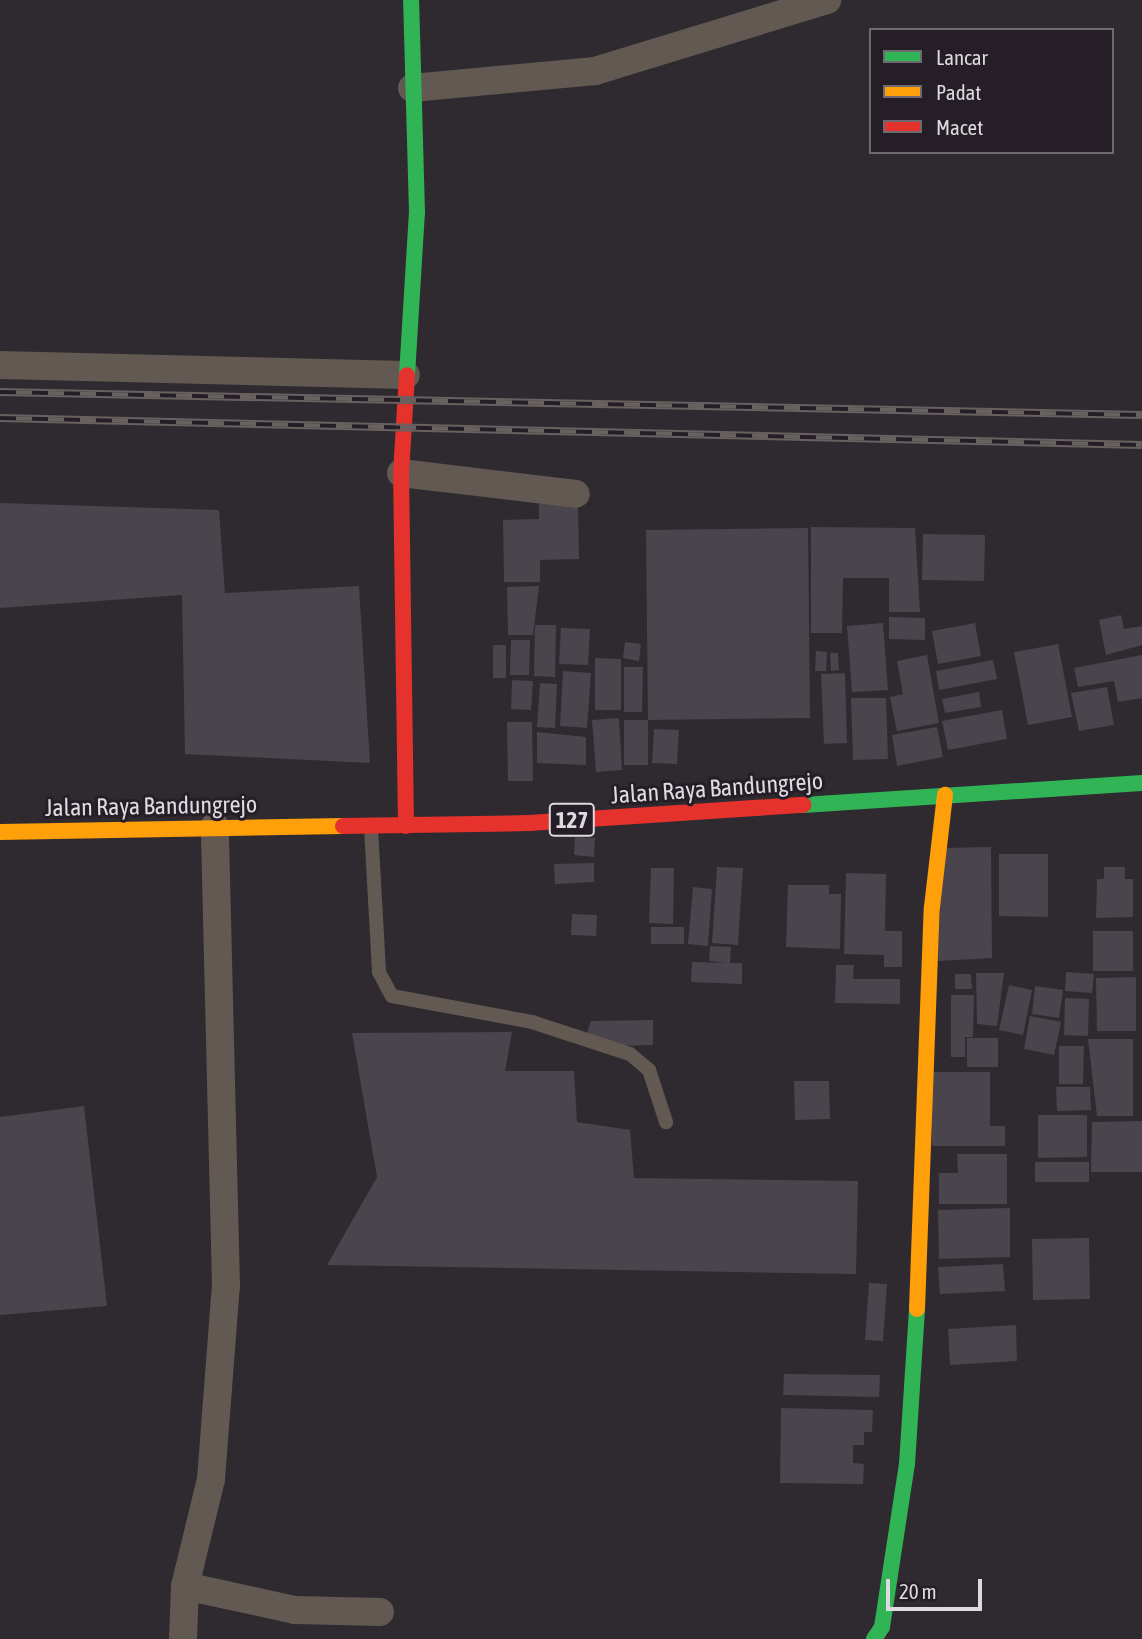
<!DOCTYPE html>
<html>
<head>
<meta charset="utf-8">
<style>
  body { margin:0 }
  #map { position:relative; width:1142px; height:1639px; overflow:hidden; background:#2e2a2f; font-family:"Asap Condensed",sans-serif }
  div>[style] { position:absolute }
  .building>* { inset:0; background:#4a444d }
  .lane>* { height:14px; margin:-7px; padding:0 7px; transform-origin:7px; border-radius:7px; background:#615952 }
  .street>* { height:28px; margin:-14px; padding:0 14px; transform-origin:14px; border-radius:14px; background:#615952 }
  .fast>* { height:16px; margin:-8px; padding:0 8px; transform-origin:8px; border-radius:8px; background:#30b455 }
  .slow>* { height:16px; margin:-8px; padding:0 8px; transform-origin:8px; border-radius:8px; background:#ff9f0a }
  .jam>* { height:16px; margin:-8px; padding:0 8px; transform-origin:8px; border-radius:8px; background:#e5322d }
  .rail>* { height:8px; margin-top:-4px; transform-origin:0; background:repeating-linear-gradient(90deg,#251e27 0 16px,#676160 0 32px); box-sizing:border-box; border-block:2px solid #676160 }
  span { translate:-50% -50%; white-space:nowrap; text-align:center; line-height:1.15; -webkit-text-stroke:6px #251e27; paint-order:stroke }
  .shield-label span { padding:2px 5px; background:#251e27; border:2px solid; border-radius:5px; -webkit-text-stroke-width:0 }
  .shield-label { font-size:23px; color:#dedae0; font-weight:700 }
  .street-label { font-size:24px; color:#dedae0 }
  .legend { position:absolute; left:869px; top:28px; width:245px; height:126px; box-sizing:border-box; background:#251e27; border:2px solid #6f6971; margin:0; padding:9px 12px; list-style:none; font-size:21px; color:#dedae0 }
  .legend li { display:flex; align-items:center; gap:14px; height:35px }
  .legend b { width:35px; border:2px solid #6f6971 }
  .scale { position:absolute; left:886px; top:1579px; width:96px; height:32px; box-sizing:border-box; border:4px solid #dedae0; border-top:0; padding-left:9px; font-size:21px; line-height:24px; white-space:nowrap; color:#dedae0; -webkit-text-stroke:5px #251e27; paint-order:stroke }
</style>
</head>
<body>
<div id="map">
  <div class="building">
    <div style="clip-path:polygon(0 503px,219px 510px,225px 593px,359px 586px,370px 763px,185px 754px,182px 595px,0 608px)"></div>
    <div style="clip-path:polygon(539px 503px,578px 503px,579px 559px,540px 560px,540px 582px,504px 582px,503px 520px,539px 519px)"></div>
    <div style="clip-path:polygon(811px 527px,915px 528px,920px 612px,889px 612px,889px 578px,843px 578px,842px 633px,811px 633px)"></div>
    <div style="clip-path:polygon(808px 528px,810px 718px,648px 720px,646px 530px)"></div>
    <div style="clip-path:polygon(923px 534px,985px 535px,984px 581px,922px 580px)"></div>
    <div style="clip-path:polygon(539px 586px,533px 635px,508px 635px,507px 587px)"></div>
    <div style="clip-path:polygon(1121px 615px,1124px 629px,1142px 626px,1142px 645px,1106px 655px,1099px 620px)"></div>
    <div style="clip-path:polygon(889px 617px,925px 618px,925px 640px,889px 639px)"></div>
    <div style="clip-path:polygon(883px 623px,888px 690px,852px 692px,847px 626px)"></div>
    <div style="clip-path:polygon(975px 623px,981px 656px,938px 664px,932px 631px)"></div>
    <div style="clip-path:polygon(535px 625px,556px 625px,555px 677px,534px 676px)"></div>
    <div style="clip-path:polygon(561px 628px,590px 629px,588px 665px,559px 664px)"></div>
    <div style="clip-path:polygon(511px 640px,530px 640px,529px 675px,510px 675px)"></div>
    <div style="clip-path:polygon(625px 642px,641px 644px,639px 661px,623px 658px)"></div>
    <div style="clip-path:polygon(1058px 644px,1072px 717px,1028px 725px,1014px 652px)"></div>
    <div style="clip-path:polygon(493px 645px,506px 645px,506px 678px,493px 678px)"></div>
    <div style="clip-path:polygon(816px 651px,827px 652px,826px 671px,815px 671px)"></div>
    <div style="clip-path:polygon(830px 653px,838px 653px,839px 670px,831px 671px)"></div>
    <div style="clip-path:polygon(927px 655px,939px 723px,897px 731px,890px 697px,903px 694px,897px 661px)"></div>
    <div style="clip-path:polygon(1142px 655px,1142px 698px,1118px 702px,1114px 681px,1078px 687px,1074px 668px)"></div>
    <div style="clip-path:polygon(595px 658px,621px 659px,621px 710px,595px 710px)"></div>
    <div style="clip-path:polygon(993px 660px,997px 679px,939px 690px,936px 671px)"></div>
    <div style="clip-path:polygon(624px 667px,643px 667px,642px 712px,624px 712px)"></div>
    <div style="clip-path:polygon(563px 671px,591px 673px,587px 728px,560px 726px)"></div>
    <div style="clip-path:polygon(845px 673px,847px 743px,824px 744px,821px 674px)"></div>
    <div style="clip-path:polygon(512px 680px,533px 681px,531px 710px,511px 709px)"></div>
    <div style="clip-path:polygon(540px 683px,557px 684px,555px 728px,537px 727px)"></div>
    <div style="clip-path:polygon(1107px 687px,1114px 725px,1079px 731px,1071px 693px)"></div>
    <div style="clip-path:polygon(979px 692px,981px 707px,945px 713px,942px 699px)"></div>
    <div style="clip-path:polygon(851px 698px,886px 698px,888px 759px,853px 760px)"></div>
    <div style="clip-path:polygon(1002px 710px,1007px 739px,948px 750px,942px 721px)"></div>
    <div style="clip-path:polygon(619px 718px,622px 770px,596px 772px,592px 720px)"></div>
    <div style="clip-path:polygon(624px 720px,648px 720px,648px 765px,624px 765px)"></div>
    <div style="clip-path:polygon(507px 722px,532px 722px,533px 781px,508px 781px)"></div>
    <div style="clip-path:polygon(937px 727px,943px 757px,897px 766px,892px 735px)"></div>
    <div style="clip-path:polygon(654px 729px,679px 730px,677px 764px,652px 763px)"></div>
    <div style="clip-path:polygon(537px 732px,586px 737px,586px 765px,537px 763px)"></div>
    <div style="clip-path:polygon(575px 837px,595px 838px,594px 857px,574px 855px)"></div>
    <div style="clip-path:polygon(991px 847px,992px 958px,938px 961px,942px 848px)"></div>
    <div style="clip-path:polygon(999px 854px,1048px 854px,1048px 917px,999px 916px)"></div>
    <div style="clip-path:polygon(594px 863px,594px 882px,555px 884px,554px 864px)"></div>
    <div style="clip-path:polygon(717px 867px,743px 868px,738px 945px,712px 943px)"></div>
    <div style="clip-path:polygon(1104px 867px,1125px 867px,1125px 879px,1133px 879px,1133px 917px,1096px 918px,1097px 879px,1104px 879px)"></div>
    <div style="clip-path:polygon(651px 868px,674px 868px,673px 924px,649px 923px)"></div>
    <div style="clip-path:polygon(846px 873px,886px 874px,885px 931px,902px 931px,902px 967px,884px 967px,884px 955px,844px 954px)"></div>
    <div style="clip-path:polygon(788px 885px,829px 885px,829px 894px,841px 894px,840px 949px,786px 947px)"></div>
    <div style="clip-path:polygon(693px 887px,712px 889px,708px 946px,688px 944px)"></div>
    <div style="clip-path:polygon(572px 914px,597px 915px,596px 936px,571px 935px)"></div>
    <div style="clip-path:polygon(651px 927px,684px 927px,684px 944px,651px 944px)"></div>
    <div style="clip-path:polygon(1093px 931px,1133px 931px,1133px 971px,1093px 971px)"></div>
    <div style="clip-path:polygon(710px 946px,731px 947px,730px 963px,742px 963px,742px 984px,691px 982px,692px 962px,727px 963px,709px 961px)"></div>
    <div style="clip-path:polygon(836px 965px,854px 965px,853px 979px,900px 979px,900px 1004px,835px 1003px)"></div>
    <div style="clip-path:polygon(1066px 972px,1094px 974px,1092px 993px,1065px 991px)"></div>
    <div style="clip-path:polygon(976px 973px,1004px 973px,997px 1026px,977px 1024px)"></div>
    <div style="clip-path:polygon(955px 974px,971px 974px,972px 989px,955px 989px)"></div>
    <div style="clip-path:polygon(1136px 977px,1136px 1031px,1097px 1031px,1096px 978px)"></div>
    <div style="clip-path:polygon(1009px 985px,1032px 990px,1023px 1035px,999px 1030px)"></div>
    <div style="clip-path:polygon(1035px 986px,1063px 990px,1059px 1018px,1032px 1014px)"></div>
    <div style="clip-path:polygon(951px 995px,974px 995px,973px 1037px,965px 1037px,965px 1057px,951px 1057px)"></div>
    <div style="clip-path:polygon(1065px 998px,1089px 999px,1088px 1036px,1064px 1035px)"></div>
    <div style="clip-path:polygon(1030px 1016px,1061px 1022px,1054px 1055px,1024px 1049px)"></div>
    <div style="clip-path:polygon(653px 1020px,653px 1045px,610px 1046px,586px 1036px,591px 1021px)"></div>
    <div style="clip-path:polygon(512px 1032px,505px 1071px,574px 1071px,577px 1122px,630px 1130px,634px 1178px,858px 1181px,856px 1274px,327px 1265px,377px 1177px,352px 1033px)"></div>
    <div style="clip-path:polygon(967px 1038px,998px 1038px,998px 1067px,967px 1067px)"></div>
    <div style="clip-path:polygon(1088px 1039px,1133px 1039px,1133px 1116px,1097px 1116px)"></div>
    <div style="clip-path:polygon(1059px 1046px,1084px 1046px,1083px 1084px,1059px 1084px)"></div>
    <div style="clip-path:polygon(932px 1072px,990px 1072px,990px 1126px,1005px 1126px,1005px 1146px,932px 1146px)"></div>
    <div style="clip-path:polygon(794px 1081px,829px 1081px,830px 1119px,795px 1120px)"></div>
    <div style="clip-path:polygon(1056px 1087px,1090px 1087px,1091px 1110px,1057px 1111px)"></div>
    <div style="clip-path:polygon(84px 1106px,107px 1306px,0 1315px,0 1117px)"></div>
    <div style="clip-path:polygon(1038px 1115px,1087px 1115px,1087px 1157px,1038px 1158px)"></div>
    <div style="clip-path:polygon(1142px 1121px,1142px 1172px,1091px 1172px,1092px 1122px)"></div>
    <div style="clip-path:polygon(957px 1154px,1007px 1154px,1007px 1204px,939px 1204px,939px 1173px,958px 1173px)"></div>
    <div style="clip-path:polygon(1035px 1162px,1089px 1162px,1089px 1182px,1035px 1182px)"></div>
    <div style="clip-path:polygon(1010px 1208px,1010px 1257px,939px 1259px,938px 1210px)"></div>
    <div style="clip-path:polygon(1089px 1238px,1090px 1299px,1033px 1300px,1032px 1239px)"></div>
    <div style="clip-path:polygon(1003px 1264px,1005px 1291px,940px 1294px,938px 1267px)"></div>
    <div style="clip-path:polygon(869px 1283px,887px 1284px,883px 1341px,865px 1340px)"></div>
    <div style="clip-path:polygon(1016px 1325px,1017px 1361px,950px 1365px,948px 1329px)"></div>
    <div style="clip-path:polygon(784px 1374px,880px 1375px,879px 1397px,783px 1395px)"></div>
    <div style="clip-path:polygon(781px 1408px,873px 1410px,872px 1432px,864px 1432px,864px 1445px,853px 1445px,853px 1463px,864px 1464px,863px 1484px,780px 1483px)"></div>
  </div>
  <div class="lane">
    <div style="left:371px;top:828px;width:144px;rotate:86.8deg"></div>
    <div style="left:379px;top:972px;width:27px;rotate:62deg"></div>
    <div style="left:392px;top:996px;width:142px;rotate:10.5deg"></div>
    <div style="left:532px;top:1022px;width:103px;rotate:18.1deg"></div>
    <div style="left:630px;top:1054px;width:25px;rotate:40deg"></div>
    <div style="left:649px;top:1070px;width:55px;rotate:71.9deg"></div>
  </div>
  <div class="street">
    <div style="left:412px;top:88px;width:184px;rotate:-5.3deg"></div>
    <div style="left:595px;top:71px;width:243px;rotate:-17deg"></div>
    <div style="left:0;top:365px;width:406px;rotate:1.4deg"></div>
    <div style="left:401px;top:473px;width:176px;rotate:6.8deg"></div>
    <div style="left:185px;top:1586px;width:113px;rotate:12.3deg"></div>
    <div style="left:295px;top:1610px;width:85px;rotate:1.3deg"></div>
    <div style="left:183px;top:1639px;width:53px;rotate:-87.8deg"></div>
    <div style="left:185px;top:1586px;width:110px;rotate:-76.3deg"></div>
    <div style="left:211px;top:1479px;width:194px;rotate:-85.6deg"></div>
    <div style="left:226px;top:1286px;width:460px;rotate:-91.4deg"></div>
  </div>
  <div class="fast">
    <div style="left:407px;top:375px;width:163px;rotate:-86.5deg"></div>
    <div style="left:417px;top:212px;width:212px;rotate:-91.6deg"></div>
    <div style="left:803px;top:805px;width:340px;rotate:-3.7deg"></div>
    <div style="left:874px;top:1639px;width:14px;rotate:-56deg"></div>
    <div style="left:882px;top:1627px;width:165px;rotate:-81.3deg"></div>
    <div style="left:907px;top:1464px;width:155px;rotate:-86.3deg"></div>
  </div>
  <div class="slow">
    <div style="left:0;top:832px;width:343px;rotate:-1deg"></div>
    <div style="left:917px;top:1309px;width:402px;rotate:-87.9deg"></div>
    <div style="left:932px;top:907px;width:113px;rotate:-83.4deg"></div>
  </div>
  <div class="jam">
    <div style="left:343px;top:826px;width:186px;rotate:-0.9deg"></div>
    <div style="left:529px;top:823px;width:275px;rotate:-3.8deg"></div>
    <div style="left:406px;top:826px;width:353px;rotate:-90.8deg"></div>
    <div style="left:401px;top:473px;width:98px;rotate:-86.5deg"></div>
  </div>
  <div class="rail">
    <div style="left:0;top:392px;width:1142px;rotate:1.15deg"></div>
    <div style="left:0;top:418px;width:1142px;rotate:1.35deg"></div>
  </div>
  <div class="shield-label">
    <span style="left:572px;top:820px">127</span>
  </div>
  <div class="street-label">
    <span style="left:717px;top:788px;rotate:-4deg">Jalan Raya Bandungrejo</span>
    <span style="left:151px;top:806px;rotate:-1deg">Jalan Raya Bandungrejo</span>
  </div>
  <ul class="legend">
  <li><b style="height:9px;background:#30b455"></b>Lancar</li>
  <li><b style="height:9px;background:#ff9f0a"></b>Padat</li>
  <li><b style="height:9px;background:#e5322d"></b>Macet</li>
  </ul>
  <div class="scale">20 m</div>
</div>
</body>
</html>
